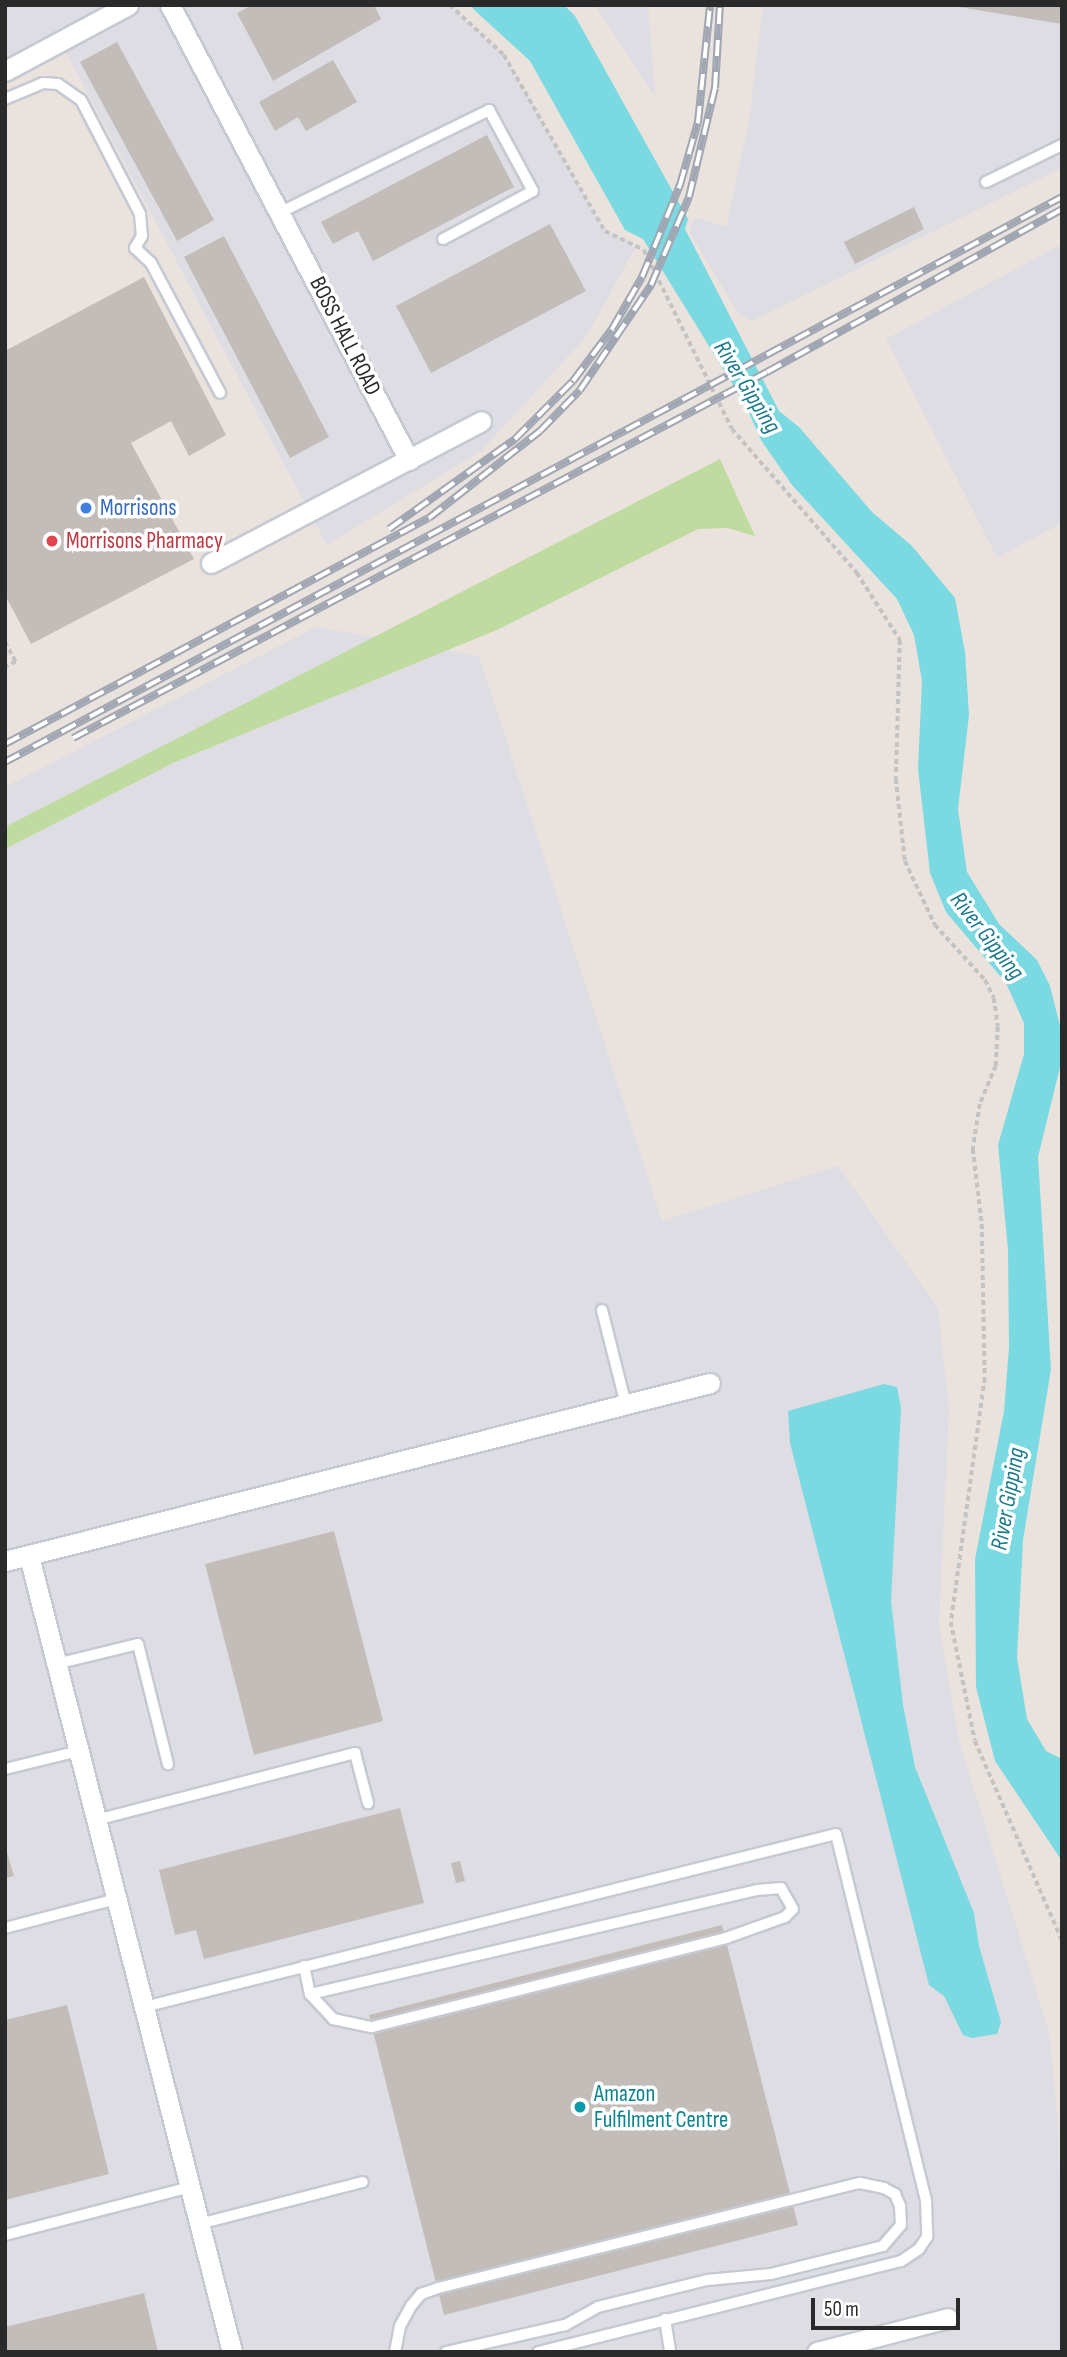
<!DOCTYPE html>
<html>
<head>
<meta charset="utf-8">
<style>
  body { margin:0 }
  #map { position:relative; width:1067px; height:2357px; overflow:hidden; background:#eae2dd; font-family:"Sofia Sans Condensed",sans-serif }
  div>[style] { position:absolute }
  .industrial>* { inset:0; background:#dedde3 }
  .green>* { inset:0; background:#bfdb9f }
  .water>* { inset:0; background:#7bd9e1 }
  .building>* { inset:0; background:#c3bdb9 }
  .path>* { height:3.5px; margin-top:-1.75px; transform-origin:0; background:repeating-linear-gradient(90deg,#c3c3c3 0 5px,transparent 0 8.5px) }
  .roads { filter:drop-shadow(2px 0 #c5cad2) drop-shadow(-2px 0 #c5cad2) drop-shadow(0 2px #c5cad2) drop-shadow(0 -2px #c5cad2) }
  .service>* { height:10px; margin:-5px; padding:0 5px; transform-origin:5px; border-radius:5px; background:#fff }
  .minor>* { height:19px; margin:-9.5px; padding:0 9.5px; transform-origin:9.5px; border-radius:9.5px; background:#fff }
  .rail>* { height:8px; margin-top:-4px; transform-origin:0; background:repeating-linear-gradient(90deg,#fff 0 16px,#a0a6b2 0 32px); box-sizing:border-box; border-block:2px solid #a0a6b2 }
  .dots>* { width:19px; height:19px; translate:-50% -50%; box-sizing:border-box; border:4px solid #fff; border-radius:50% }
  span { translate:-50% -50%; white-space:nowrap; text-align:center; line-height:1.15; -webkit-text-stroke:7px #fff; paint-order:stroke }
  .street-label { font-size:23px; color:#2a2a2a }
  .shop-label { font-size:23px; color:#366cbe }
  .left { translate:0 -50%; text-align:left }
  .health-label { font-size:23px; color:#be3a42 }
  .culture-label { font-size:23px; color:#0d838f }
  .water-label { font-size:24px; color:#1c7a8b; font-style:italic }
  .frame { position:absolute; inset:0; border:7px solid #2a2a2a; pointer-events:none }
  .scale { position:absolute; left:811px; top:2298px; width:149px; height:32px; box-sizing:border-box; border:4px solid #2a2a2a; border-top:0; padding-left:9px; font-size:21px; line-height:24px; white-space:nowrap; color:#2a2a2a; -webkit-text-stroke:5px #fff; paint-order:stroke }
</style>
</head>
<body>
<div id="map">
  <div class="industrial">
    <div style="clip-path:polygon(5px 5px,450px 5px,504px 55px,605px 231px,637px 245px,586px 337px,481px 451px,327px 545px,61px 43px,5px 71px)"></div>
    <div style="clip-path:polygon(595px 5px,648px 5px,655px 97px)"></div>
    <div style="clip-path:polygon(763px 5px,1062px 5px,1062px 168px,752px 321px,738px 313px,689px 231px,695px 217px,726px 227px,749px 121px)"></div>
    <div style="clip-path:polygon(1062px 244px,1062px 523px,997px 558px,886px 339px)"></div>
    <div style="clip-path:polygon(316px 627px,479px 656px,662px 1221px,838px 1166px,938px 1308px,949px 1409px,939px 1626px,960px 1744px,1049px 2032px,1059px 2133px,1062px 2352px,5px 2352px,5px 787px)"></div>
  </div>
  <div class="green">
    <div style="clip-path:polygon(720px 459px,755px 536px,727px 528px,698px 529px,499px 629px,175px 762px,5px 849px,5px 827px)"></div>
  </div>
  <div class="water">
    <div style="clip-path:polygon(469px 5px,564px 5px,575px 16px,688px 219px,685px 229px,779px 411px,799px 427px,872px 512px,912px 546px,955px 598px,965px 652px,969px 715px,958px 809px,967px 872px,999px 924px,1037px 960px,1050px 986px,1062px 1034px,1062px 1059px,1038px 1157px,1051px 1369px,1023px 1540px,1017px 1658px,1027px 1719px,1046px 1751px,1062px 1759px,1062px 1861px,995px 1761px,976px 1687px,975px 1559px,1004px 1411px,1009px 1347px,1008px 1250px,998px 1145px,1024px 1054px,1024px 1023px,1006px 983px,946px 912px,930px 873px,918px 769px,922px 681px,914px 635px,897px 599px,792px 485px,761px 440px,746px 406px,643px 239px,625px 230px,530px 61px)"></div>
    <div style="clip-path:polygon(884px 1384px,897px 1387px,901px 1408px,891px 1601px,903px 1705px,915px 1767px,974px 1913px,979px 1946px,1001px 2022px,997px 2034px,972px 2038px,963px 2035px,944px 1996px,929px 1985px,790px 1443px,788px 1411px)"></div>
  </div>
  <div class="building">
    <div style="clip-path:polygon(252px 5px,374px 5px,381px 19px,273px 81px,237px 13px)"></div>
    <div style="clip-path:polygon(1062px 5px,1062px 24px,959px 7px,959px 5px)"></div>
    <div style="clip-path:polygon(117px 42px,214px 220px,177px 241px,80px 62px)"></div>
    <div style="clip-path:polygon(333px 60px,357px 102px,306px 131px,298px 117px,275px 131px,259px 102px)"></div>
    <div style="clip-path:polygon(487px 135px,514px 187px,373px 261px,358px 231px,333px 244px,321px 222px)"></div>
    <div style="clip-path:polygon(914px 207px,924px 229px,855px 264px,844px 242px)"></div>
    <div style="clip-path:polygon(550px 224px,586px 291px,431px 373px,396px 306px)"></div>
    <div style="clip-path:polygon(224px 236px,329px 437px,290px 458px,184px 257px)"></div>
    <div style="clip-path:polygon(144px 277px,226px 435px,189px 456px,171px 421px,131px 443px,194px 559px,31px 644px,5px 595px,5px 351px)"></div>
    <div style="clip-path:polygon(334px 1531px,383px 1721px,254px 1755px,205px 1564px)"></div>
    <div style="clip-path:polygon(400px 1808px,424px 1903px,204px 1959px,196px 1930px,175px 1935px,159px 1870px)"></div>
    <div style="clip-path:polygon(5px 1846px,14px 1876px,5px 1878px)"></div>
    <div style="clip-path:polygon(460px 1861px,465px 1881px,456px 1883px,451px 1863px)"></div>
    <div style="clip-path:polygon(722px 1925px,798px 2225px,444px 2315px,369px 2015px)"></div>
    <div style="clip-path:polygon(67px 2005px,109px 2174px,5px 2200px,5px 2020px)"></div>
    <div style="clip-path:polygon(144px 2293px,158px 2352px,5px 2352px,5px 2327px)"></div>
  </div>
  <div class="path">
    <div style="left:450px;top:5px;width:74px;rotate:42.8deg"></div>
    <div style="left:504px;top:55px;width:203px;rotate:60.2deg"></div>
    <div style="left:605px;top:231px;width:43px;rotate:26deg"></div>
    <div style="left:644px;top:250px;width:199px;rotate:63.8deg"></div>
    <div style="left:732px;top:429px;width:191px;rotate:49deg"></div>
    <div style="left:857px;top:573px;width:80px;rotate:57.3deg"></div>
    <div style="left:900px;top:640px;width:139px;rotate:91.6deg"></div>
    <div style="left:896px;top:779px;width:82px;rotate:83.7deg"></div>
    <div style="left:905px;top:861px;width:71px;rotate:64.9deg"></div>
    <div style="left:935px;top:925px;width:74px;rotate:47.7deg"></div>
    <div style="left:985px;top:980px;width:20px;rotate:63deg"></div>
    <div style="left:994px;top:998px;width:29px;rotate:82deg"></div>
    <div style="left:998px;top:1027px;width:39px;rotate:93deg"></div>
    <div style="left:996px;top:1066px;width:41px;rotate:112.8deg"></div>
    <div style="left:980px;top:1104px;width:46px;rotate:98.8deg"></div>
    <div style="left:973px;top:1149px;width:76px;rotate:83.2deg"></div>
    <div style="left:982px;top:1224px;width:154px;rotate:88.9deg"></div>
    <div style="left:985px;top:1378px;width:246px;rotate:97.9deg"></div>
    <div style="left:951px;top:1622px;width:121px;rotate:78.6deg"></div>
    <div style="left:975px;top:1741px;width:217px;rotate:66.4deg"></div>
    <div style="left:5px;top:642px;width:23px;rotate:61deg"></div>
    <div style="left:16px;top:662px;width:12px;rotate:156deg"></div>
  </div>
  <div class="roads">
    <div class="service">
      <div style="left:5px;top:99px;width:41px;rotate:-22.8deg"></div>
      <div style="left:43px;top:83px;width:15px;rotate:4deg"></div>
      <div style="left:58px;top:84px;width:28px;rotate:35deg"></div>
      <div style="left:81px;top:100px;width:128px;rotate:62.6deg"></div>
      <div style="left:140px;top:214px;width:22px;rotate:85deg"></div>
      <div style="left:142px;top:236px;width:14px;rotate:120deg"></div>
      <div style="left:135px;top:248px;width:22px;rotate:43deg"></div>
      <div style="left:151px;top:263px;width:147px;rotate:62deg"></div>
      <div style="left:986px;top:182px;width:85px;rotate:-26deg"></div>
      <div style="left:281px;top:212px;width:232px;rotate:-26.1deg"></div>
      <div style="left:489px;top:110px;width:92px;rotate:61.5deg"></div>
      <div style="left:533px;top:191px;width:102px;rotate:151.9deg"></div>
      <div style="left:602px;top:1310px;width:98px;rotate:75.8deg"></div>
      <div style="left:56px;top:1664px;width:84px;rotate:-13.7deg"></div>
      <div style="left:138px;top:1644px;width:124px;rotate:76deg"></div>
      <div style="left:5px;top:1769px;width:76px;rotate:-13.7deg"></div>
      <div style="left:96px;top:1820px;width:268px;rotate:-14.5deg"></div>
      <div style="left:355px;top:1753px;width:52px;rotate:75.4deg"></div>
      <div style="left:5px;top:1928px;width:115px;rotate:-14.6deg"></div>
      <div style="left:304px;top:1966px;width:29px;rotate:78deg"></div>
      <div style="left:310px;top:1994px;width:34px;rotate:47deg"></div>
      <div style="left:333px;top:2019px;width:40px;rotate:12deg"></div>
      <div style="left:372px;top:2027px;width:365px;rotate:-14.1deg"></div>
      <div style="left:726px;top:1938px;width:63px;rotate:-19.6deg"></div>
      <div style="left:785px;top:1917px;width:11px;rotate:-45deg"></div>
      <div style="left:793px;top:1909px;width:24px;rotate:-120deg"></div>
      <div style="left:781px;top:1888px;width:24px;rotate:175deg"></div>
      <div style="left:757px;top:1890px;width:459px;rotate:166.9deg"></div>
      <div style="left:144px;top:2007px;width:713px;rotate:-14.04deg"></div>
      <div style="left:836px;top:1834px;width:377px;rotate:76.2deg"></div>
      <div style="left:926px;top:2200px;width:37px;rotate:88deg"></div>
      <div style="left:927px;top:2237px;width:14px;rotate:124deg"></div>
      <div style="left:919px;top:2249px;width:22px;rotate:146deg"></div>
      <div style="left:901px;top:2261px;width:374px;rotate:165.9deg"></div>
      <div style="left:199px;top:2224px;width:169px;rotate:-14.4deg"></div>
      <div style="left:5px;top:2235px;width:191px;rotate:-14.5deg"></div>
      <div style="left:665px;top:2319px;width:33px;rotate:81deg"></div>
      <div style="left:395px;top:2352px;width:26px;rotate:-79deg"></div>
      <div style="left:400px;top:2326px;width:23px;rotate:-61deg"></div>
      <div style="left:411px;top:2306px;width:16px;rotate:-50deg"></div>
      <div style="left:421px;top:2294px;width:18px;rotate:-19deg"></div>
      <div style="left:438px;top:2288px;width:435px;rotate:-14deg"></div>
      <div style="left:860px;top:2183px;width:25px;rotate:12deg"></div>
      <div style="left:884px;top:2188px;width:13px;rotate:29deg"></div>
      <div style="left:895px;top:2194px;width:13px;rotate:67deg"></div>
      <div style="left:900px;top:2206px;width:19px;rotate:87deg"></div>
      <div style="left:901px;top:2225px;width:28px;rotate:131deg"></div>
      <div style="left:883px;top:2246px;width:115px;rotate:166deg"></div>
      <div style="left:771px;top:2274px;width:64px;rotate:174.6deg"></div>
      <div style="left:707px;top:2280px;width:112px;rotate:166.1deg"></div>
      <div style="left:598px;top:2307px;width:38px;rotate:151deg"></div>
      <div style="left:565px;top:2325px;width:122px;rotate:167.2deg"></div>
    </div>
    <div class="minor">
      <div style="left:170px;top:5px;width:514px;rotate:62.29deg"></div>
      <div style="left:5px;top:71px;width:140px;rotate:-28.2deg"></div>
      <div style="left:211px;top:563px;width:305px;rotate:-27.7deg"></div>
      <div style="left:29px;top:1556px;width:821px;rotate:75.69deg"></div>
      <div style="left:5px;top:1561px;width:727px;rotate:-14.17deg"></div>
      <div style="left:817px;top:2352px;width:135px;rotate:-14.5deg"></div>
    </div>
  </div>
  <div class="rail">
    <div style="left:389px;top:529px;width:155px;rotate:-35.5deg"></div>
    <div style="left:515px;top:439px;width:82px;rotate:-45deg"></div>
    <div style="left:573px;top:381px;width:65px;rotate:-53.1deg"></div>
    <div style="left:612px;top:329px;width:60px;rotate:-60deg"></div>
    <div style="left:642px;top:277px;width:100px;rotate:-67.6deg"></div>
    <div style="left:680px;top:185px;width:66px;rotate:-74.1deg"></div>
    <div style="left:698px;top:122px;width:118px;rotate:-84.1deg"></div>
    <div style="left:73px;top:738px;width:785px;rotate:-27.81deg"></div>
    <div style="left:767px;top:372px;width:337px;rotate:-28.9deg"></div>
    <div style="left:5px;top:744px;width:480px;rotate:-28.1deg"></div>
    <div style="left:429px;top:518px;width:141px;rotate:-38.1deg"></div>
    <div style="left:540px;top:431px;width:57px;rotate:-45.7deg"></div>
    <div style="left:580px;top:390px;width:127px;rotate:-55.9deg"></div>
    <div style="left:651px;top:285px;width:96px;rotate:-66.6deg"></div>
    <div style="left:689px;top:197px;width:112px;rotate:-76.6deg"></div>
    <div style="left:715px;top:88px;width:83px;rotate:-86.6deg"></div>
    <div style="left:5px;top:762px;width:1199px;rotate:-28.13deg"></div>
  </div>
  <div class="dots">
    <div style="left:86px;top:508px;background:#3f7fe0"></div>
    <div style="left:52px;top:541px;background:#e0444e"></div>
    <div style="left:580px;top:2107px;background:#0f9aa8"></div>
  </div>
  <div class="street-label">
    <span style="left:345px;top:336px;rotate:63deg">BOSS HALL ROAD</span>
  </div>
  <div class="shop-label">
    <span class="left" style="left:100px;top:508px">Morrisons</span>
  </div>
  <div class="health-label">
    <span class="left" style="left:66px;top:541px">Morrisons Pharmacy</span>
  </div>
  <div class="culture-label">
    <span class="left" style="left:594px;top:2107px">Amazon<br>Fulfilment Centre</span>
  </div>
  <div class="water-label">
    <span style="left:747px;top:387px;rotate:58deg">River Gipping</span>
    <span style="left:987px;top:936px;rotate:52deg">River Gipping</span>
    <span style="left:1008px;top:1499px;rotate:-80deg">River Gipping</span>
  </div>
  <div class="frame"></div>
  <div class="scale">50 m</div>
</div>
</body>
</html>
